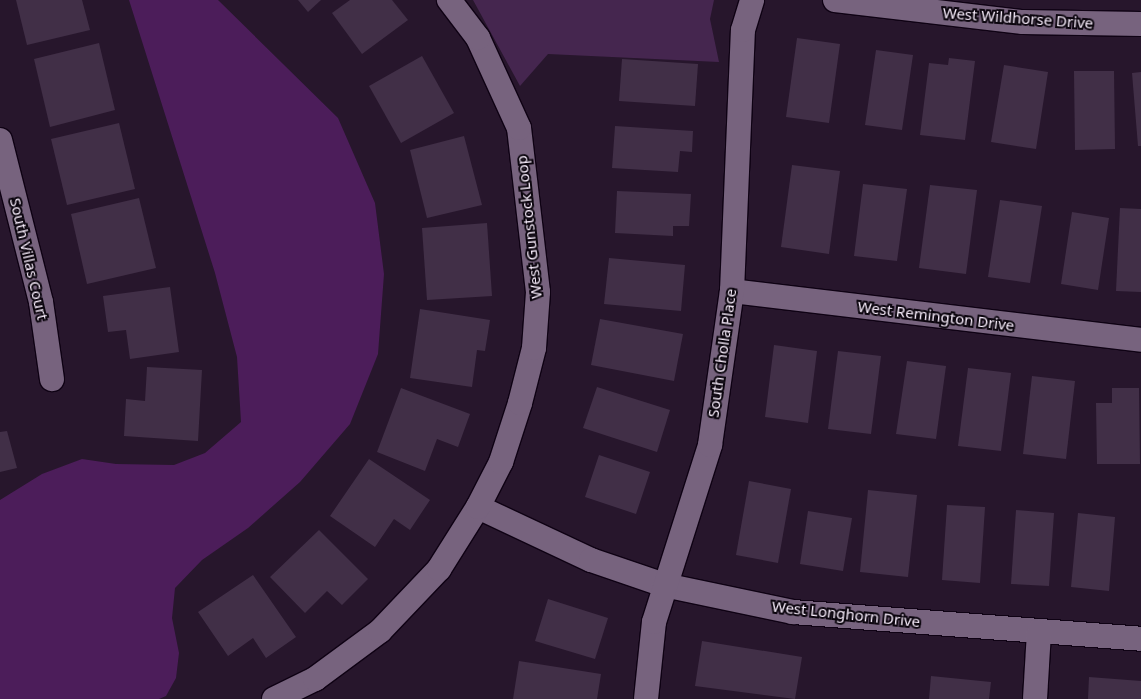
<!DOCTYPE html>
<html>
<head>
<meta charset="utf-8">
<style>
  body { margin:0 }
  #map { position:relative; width:1141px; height:699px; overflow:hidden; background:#27162c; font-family:"Noto Sans",sans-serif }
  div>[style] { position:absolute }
  .green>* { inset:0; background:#45264f }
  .water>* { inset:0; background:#4c1d5a }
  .building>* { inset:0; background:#412f47 }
  .roads { filter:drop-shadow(1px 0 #0f0214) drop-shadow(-1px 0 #0f0214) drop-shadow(0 1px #0f0214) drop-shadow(0 -1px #0f0214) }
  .minor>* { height:24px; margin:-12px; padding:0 12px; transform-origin:12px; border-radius:12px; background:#77637e }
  span { translate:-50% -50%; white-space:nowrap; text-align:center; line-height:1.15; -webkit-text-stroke:4px #0b050e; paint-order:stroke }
  .street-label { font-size:15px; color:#faeffe }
</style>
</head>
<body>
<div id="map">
  <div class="green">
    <div style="clip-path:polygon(473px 0,714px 0,710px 19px,719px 62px,548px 54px,520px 86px)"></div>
  </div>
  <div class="water">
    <div style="clip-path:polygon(129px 0,218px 0,338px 118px,375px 203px,384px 274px,378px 354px,350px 424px,300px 482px,248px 528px,202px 560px,175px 588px,172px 618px,179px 653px,176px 678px,166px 696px,159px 699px,0 699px,0 500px,42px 474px,82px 459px,116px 464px,174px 465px,205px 453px,241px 422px,237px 357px,215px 273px)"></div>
  </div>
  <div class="building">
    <div style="clip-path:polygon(16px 0,82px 0,90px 30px,27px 45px)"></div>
    <div style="clip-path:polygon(298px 0,321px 0,308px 12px)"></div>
    <div style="clip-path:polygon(350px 0,392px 0,408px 20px,362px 54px,332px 13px)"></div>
    <div style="clip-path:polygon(797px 38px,840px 44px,829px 123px,786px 117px)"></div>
    <div style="clip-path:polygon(99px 43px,115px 110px,50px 127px,34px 59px)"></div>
    <div style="clip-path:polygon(876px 50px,913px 55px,902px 130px,865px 125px)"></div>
    <div style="clip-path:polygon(422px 56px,454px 113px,401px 143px,369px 86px)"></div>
    <div style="clip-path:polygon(949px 58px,975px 61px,965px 140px,920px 135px,929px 63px,948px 65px)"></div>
    <div style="clip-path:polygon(622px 59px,698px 64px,695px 106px,619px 101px)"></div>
    <div style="clip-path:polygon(1004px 65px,1048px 72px,1036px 149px,991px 142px)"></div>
    <div style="clip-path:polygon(1074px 71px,1114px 71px,1115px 149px,1075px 150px)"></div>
    <div style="clip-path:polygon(1141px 72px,1141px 146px,1138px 146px,1132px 73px)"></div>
    <div style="clip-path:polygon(119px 123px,135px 189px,67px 205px,51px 139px)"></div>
    <div style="clip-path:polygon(615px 126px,693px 131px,692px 152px,680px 151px,678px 172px,612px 168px)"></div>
    <div style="clip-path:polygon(464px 136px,482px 205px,427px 218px,410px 150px)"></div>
    <div style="clip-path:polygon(792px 165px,840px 171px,829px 254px,781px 247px)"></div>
    <div style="clip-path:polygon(863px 184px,907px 189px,897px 261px,854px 256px)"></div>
    <div style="clip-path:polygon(930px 185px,977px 190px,966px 274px,919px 268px)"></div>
    <div style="clip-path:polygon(617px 191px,691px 194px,689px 226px,673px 226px,673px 236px,615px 233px)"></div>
    <div style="clip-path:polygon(139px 198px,156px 268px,87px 284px,71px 214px)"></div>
    <div style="clip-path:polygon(1000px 200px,1042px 206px,1030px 283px,988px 277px)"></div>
    <div style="clip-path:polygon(1120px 208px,1141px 209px,1141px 292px,1116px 291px)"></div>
    <div style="clip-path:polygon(1072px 212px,1109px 218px,1098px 290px,1061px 284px)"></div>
    <div style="clip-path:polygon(487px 223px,492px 296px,427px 300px,422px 228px)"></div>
    <div style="clip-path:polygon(609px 258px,685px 265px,681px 311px,604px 304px)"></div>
    <div style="clip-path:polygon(170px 287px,179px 352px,130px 359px,126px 330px,108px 332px,103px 296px)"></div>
    <div style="clip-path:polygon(420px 309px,490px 320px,485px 351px,477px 350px,472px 387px,410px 378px)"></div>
    <div style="clip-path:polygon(600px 319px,683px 334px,674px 381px,591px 365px)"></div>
    <div style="clip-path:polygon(774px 345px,817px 351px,808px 423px,765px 417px)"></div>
    <div style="clip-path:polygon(838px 351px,881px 356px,871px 434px,828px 429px)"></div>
    <div style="clip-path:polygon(907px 361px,946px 366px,936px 439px,896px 434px)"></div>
    <div style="clip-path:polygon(147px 367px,202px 370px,198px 441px,124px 436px,126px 399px,145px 401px)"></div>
    <div style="clip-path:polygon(968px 368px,1011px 373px,1001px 451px,958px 446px)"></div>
    <div style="clip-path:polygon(1032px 376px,1075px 381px,1066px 459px,1023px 454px)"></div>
    <div style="clip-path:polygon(597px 387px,670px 410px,657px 452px,583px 428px)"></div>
    <div style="clip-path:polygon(401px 388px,470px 414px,458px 447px,437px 439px,425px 471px,377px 452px)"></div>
    <div style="clip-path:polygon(1112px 388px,1139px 388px,1140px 464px,1097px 464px,1096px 403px,1112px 403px)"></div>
    <div style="clip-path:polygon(7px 431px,17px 468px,0 472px,0 432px)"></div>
    <div style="clip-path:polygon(599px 455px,650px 472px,636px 514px,585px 497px)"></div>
    <div style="clip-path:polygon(369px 459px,430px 500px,410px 530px,394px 519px,375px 547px,330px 516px)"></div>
    <div style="clip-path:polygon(749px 481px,791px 489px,778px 563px,736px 555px)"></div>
    <div style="clip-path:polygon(868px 490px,917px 495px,908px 577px,860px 572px)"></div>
    <div style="clip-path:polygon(947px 505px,985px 507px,980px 583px,942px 580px)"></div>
    <div style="clip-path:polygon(1016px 510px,1054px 513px,1049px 586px,1011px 584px)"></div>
    <div style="clip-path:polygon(808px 511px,852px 518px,843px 571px,800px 564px)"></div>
    <div style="clip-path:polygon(1078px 513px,1115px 517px,1109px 591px,1071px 587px)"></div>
    <div style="clip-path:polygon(319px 530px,368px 579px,342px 605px,327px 591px,305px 613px,270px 577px)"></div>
    <div style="clip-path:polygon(253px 575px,296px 637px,266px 658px,253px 638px,228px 656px,198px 612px)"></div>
    <div style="clip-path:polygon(548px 599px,608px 618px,595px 659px,535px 641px)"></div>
    <div style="clip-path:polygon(702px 641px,802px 657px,795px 699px,695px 686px)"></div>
    <div style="clip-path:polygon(519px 661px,601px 674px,597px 699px,513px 699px)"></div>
    <div style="clip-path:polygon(931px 676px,991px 682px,989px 699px,929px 699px)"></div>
    <div style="clip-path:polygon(1089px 677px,1141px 681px,1141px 699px,1088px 699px)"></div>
  </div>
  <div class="roads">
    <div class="minor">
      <div style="left:835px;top:0;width:189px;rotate:6.7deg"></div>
      <div style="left:1023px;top:22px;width:118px;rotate:1deg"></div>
      <div style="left:0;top:140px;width:167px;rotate:75.8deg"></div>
      <div style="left:41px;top:302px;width:78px;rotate:81.9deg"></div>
      <div style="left:732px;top:291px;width:412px;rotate:6.8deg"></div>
      <div style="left:478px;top:507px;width:125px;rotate:25.1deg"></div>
      <div style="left:591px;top:560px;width:77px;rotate:18.9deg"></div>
      <div style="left:664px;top:585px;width:132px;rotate:11.8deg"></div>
      <div style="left:793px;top:612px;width:349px;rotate:4.4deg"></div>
      <div style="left:274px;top:699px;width:46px;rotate:-26deg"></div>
      <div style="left:315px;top:679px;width:81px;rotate:-36.4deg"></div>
      <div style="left:380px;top:631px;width:86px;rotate:-46.4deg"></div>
      <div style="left:439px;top:569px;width:73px;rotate:-57.8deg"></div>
      <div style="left:478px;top:507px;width:51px;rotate:-62.9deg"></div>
      <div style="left:501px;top:462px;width:62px;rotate:-72.1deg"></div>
      <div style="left:520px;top:403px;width:57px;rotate:-75.7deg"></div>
      <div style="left:534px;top:348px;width:56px;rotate:-85.9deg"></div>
      <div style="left:538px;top:292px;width:165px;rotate:-96.6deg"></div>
      <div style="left:519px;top:128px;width:99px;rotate:-114.5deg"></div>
      <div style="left:478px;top:38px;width:48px;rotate:-127.3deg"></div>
      <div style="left:646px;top:699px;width:77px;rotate:-84.1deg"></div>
      <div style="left:654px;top:622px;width:186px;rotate:-72.4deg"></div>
      <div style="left:710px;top:445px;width:156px;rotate:-81.9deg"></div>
      <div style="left:732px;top:291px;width:261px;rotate:-87.6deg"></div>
      <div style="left:743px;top:30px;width:31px;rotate:-73deg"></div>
      <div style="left:1035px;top:699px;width:68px;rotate:-86.6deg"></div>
    </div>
  </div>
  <div class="street-label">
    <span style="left:1018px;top:18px;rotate:4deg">West Wildhorse Drive</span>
    <span style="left:529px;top:227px;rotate:-96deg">West Gunstock Loop</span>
    <span style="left:29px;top:259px;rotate:77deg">South Villas Court</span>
    <span style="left:936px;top:316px;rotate:7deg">West Remington Drive</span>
    <span style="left:722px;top:353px;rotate:-82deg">South Cholla Place</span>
    <span style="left:846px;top:614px;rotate:6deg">West Longhorn Drive</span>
  </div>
</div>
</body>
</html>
